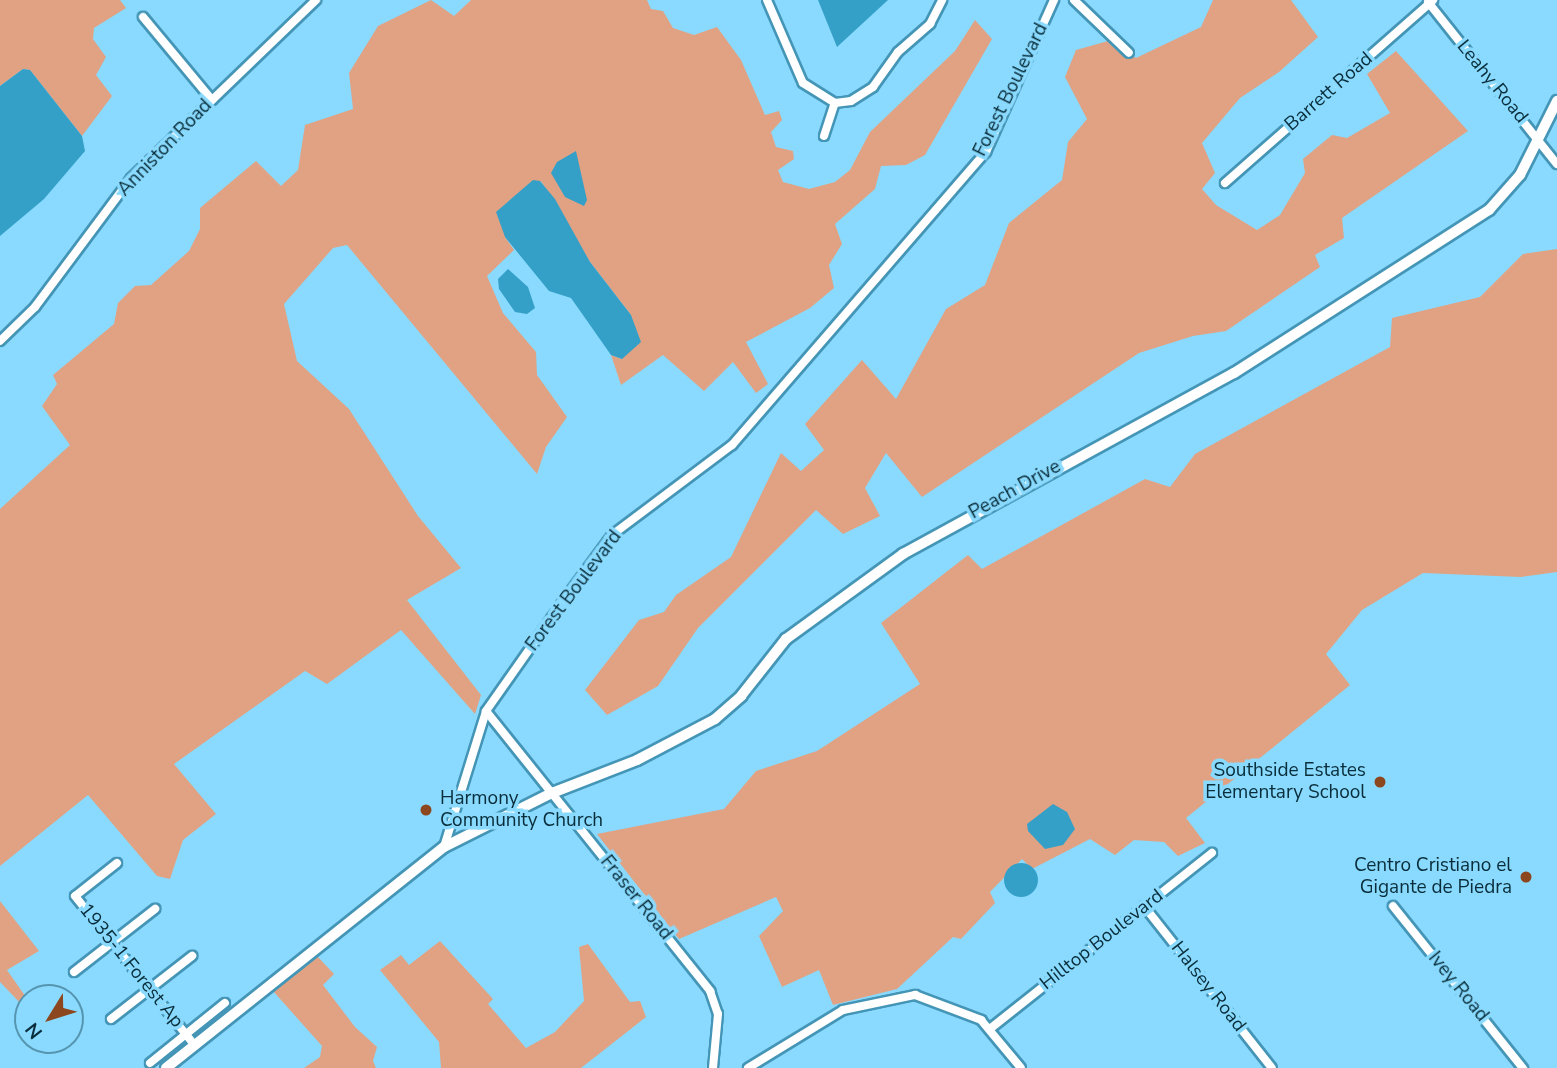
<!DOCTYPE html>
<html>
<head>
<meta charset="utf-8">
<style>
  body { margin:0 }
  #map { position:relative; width:1557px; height:1068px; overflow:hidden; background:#89dafe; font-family:"Nunito Sans",sans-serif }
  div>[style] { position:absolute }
  .green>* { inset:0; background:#e0a283 }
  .water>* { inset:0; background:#34a0c8 }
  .round { border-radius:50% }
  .roads { filter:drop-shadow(2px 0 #4495b6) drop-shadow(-2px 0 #4495b6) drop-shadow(0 2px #4495b6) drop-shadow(0 -2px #4495b6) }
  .minor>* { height:8px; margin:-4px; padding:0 4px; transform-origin:4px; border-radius:4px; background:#fff }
  .major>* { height:10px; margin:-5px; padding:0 5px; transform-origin:5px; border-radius:5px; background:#fff }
  .dots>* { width:19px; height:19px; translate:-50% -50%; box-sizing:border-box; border:4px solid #89dafe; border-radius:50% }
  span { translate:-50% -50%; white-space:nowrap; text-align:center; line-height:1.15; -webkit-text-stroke:7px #89dafe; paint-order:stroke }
  .street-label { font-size:19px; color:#092d3a }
  .poi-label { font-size:19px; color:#092d3a }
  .right { translate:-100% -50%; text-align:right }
  .left { translate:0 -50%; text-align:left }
  .north { position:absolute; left:14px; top:984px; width:70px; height:70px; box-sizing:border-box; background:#89dafe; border:2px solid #5695b0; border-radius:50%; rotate:232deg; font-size:19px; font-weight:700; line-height:28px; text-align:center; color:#092d3a }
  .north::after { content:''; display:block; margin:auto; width:24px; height:32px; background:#8d471f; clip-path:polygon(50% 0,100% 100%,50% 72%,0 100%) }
</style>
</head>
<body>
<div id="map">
  <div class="green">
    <div style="clip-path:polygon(0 0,120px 0,126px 8px,94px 28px,93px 39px,106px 57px,96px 75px,112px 96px,82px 136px,30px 70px,23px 69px,0 86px)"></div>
    <div style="clip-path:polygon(431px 0,454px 16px,471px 0,647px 0,651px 9px,663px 11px,673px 28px,694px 35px,717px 27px,741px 60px,765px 115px,779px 111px,782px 120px,771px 132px,776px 147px,793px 151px,794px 159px,778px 170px,783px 182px,809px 189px,835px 182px,850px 170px,870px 132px,955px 51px,975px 20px,992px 39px,925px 155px,906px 165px,881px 166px,875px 189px,835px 224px,842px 244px,829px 265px,834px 288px,810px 308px,746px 342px,768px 384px,756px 393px,733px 362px,704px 391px,663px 355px,621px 385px,611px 355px,622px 359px,631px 315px,590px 262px,541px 181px,505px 237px,514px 250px,487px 276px,503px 313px,536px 352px,537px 375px,567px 417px,546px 447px,537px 474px,347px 245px,333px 248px,284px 304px,297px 361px,349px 409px,418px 516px,461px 568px,407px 600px,481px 695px,475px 714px,401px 630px,327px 684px,305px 671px,174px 764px,216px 814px,183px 840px,170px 879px,157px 876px,88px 795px,0 866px,0 509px,70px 445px,42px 406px,57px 384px,53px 375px,114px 324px,118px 303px,135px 286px,151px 285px,189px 251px,200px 229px,200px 208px,256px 161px,281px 186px,298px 170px,305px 125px,353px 109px,349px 73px,378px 26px)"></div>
    <div style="clip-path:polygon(1213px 0,1291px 0,1318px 37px,1279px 72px,1240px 98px,1202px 143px,1215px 173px,1202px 189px,1216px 205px,1257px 230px,1280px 215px,1305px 173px,1303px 159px,1332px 135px,1347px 138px,1390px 113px,1367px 74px,1396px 51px,1468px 131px,1342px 218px,1344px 238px,1315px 255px,1320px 267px,1226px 331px,1193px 336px,1139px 353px,922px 497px,886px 453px,865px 488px,880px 516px,843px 534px,816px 510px,698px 628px,658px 686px,607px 715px,585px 690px,639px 620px,664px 612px,676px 595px,731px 557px,781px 453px,801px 471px,824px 450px,805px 424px,862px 360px,896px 399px,946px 309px,985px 285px,1009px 223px,1062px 180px,1068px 142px,1087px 119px,1065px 77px,1076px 50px,1108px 41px,1136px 58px,1201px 27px)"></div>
    <div style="clip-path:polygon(1557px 249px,1557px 572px,1521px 577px,1423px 573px,1362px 610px,1326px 654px,1350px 685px,1186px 818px,1205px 843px,1178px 856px,1164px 842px,1134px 840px,1115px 855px,1090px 839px,1032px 869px,1022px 859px,990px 892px,995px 903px,961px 939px,953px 937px,897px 989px,833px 1005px,819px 970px,782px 987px,759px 936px,783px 911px,776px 897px,679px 939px,597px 834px,724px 809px,756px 771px,817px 751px,920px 684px,881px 623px,968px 555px,982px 569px,1145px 479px,1170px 487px,1195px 454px,1390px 347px,1392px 318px,1480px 297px,1523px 254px)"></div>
    <div style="clip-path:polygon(0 901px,39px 951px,7px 970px,28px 1000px,24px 1007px,0 982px)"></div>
    <div style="clip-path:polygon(440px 941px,493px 999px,488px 1004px,526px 1048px,555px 1032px,584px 1001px,579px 947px,588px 944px,630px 1002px,640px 1001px,646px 1017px,581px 1068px,441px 1068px,439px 1042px,380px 970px,401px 955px,409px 965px)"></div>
    <div style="clip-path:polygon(317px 956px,334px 974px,323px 985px,355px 1027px,377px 1047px,373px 1061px,376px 1068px,304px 1068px,320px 1057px,322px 1046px,273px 991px)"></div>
  </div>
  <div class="water">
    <div style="clip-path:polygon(818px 0,888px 0,837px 47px)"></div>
    <div style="clip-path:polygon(23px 69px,30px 70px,82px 136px,85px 151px,44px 199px,0 236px,0 86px)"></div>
    <div style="clip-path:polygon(576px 151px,587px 200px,584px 206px,565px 197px,551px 173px,557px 162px)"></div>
    <div style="clip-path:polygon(533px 180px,540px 181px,555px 199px,590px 262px,631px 315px,641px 342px,622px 359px,611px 355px,571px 298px,549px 291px,505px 237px,496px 212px)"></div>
    <div style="clip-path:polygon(508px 269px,528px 287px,535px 308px,527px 314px,515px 312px,499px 289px,498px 279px)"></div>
    <div style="clip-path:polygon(1053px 804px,1067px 812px,1075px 829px,1063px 845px,1045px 849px,1028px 831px,1027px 824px)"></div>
    <div class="round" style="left:1004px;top:863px;width:34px;height:34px"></div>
  </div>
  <div class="roads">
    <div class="minor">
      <div style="left:767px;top:0;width:90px;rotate:66.6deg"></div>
      <div style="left:803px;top:83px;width:38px;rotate:32deg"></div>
      <div style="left:1074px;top:0;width:76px;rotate:43.9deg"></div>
      <div style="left:1428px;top:2px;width:207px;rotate:51.5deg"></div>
      <div style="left:143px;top:17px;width:108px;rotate:50.3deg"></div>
      <div style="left:835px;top:103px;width:16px;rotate:-7deg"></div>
      <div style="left:851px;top:101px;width:26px;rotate:-32deg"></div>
      <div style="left:873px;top:87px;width:43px;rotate:-54.5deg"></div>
      <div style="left:898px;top:52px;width:43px;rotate:-41.2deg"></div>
      <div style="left:930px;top:24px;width:27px;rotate:-63deg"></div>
      <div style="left:824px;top:136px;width:35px;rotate:-72deg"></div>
      <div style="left:1225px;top:183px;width:277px;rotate:-41.3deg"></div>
      <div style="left:0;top:341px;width:49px;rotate:-44.2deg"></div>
      <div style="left:35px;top:307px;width:161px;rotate:-53.3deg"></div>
      <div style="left:131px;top:178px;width:257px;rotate:-43.9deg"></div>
      <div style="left:486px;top:711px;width:359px;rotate:51.3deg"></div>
      <div style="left:710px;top:991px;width:24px;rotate:71deg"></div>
      <div style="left:718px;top:1014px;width:54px;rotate:95.3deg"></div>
      <div style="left:444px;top:847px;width:142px;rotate:-72.8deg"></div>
      <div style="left:486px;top:711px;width:127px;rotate:-54.9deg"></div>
      <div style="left:559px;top:607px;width:89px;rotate:-53.6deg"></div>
      <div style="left:612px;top:535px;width:150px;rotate:-36.9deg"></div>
      <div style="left:732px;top:445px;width:388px;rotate:-49.1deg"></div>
      <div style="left:986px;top:152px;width:167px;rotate:-65.9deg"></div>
      <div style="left:117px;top:863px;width:53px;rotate:141.8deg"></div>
      <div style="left:75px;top:896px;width:192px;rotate:51.3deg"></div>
      <div style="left:1144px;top:906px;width:206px;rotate:51.7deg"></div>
      <div style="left:1393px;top:906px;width:208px;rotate:51.3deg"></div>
      <div style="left:74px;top:972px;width:103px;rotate:-37.9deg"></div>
      <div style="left:111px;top:1019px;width:103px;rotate:-37.9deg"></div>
      <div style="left:991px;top:1028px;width:282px;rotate:-38.4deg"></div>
      <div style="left:150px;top:1063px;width:96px;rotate:-38.7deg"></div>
      <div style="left:748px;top:1068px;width:111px;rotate:-31.4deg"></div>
      <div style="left:843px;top:1010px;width:74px;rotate:-11.8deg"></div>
      <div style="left:915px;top:995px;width:71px;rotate:20.7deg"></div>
      <div style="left:981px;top:1020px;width:62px;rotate:50.2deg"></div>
    </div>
    <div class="major">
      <div style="left:166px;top:1068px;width:355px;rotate:-38.5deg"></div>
      <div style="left:444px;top:847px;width:121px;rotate:-26.6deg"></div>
      <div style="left:552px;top:793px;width:91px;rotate:-21.2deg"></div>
      <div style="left:637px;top:760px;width:88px;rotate:-27.7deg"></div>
      <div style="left:715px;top:719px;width:35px;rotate:-41deg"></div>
      <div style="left:741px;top:696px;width:73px;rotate:-51.7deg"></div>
      <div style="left:786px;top:639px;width:145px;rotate:-36deg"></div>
      <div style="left:903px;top:554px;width:377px;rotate:-28.7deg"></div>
      <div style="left:1234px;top:373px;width:303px;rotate:-32.6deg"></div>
      <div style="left:1489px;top:210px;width:47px;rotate:-48.5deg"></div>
      <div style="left:1520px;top:175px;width:83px;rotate:-63.4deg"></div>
    </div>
  </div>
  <div class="dots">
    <div style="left:1380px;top:782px;background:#8d471f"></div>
    <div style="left:426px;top:810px;background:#8d471f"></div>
    <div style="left:1526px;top:877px;background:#8d471f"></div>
  </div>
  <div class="street-label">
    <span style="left:1492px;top:82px;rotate:51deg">Leahy Road</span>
    <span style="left:1011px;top:90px;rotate:-64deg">Forest Boulevard</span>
    <span style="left:1329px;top:92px;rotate:-41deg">Barrett Road</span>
    <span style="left:165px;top:148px;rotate:-46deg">Anniston Road</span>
    <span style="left:1015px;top:490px;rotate:-29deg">Peach Drive</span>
    <span style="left:574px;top:591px;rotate:-53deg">Forest Boulevard</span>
    <span style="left:636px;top:898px;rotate:51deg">Fraser Road</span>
    <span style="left:1102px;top:940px;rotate:-38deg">Hilltop Boulevard</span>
    <span style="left:131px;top:966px;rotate:51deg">1935-1 Forest Ap</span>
    <span style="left:1208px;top:987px;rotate:52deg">Halsey Road</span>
    <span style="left:1458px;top:987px;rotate:51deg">Ivey Road</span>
  </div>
  <div class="poi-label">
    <span class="right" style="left:1366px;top:782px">Southside Estates<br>Elementary School</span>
    <span class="left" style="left:440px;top:810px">Harmony<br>Community Church</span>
    <span class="right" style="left:1512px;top:877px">Centro Cristiano el<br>Gigante de Piedra</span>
  </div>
  <div class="north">N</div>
</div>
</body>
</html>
